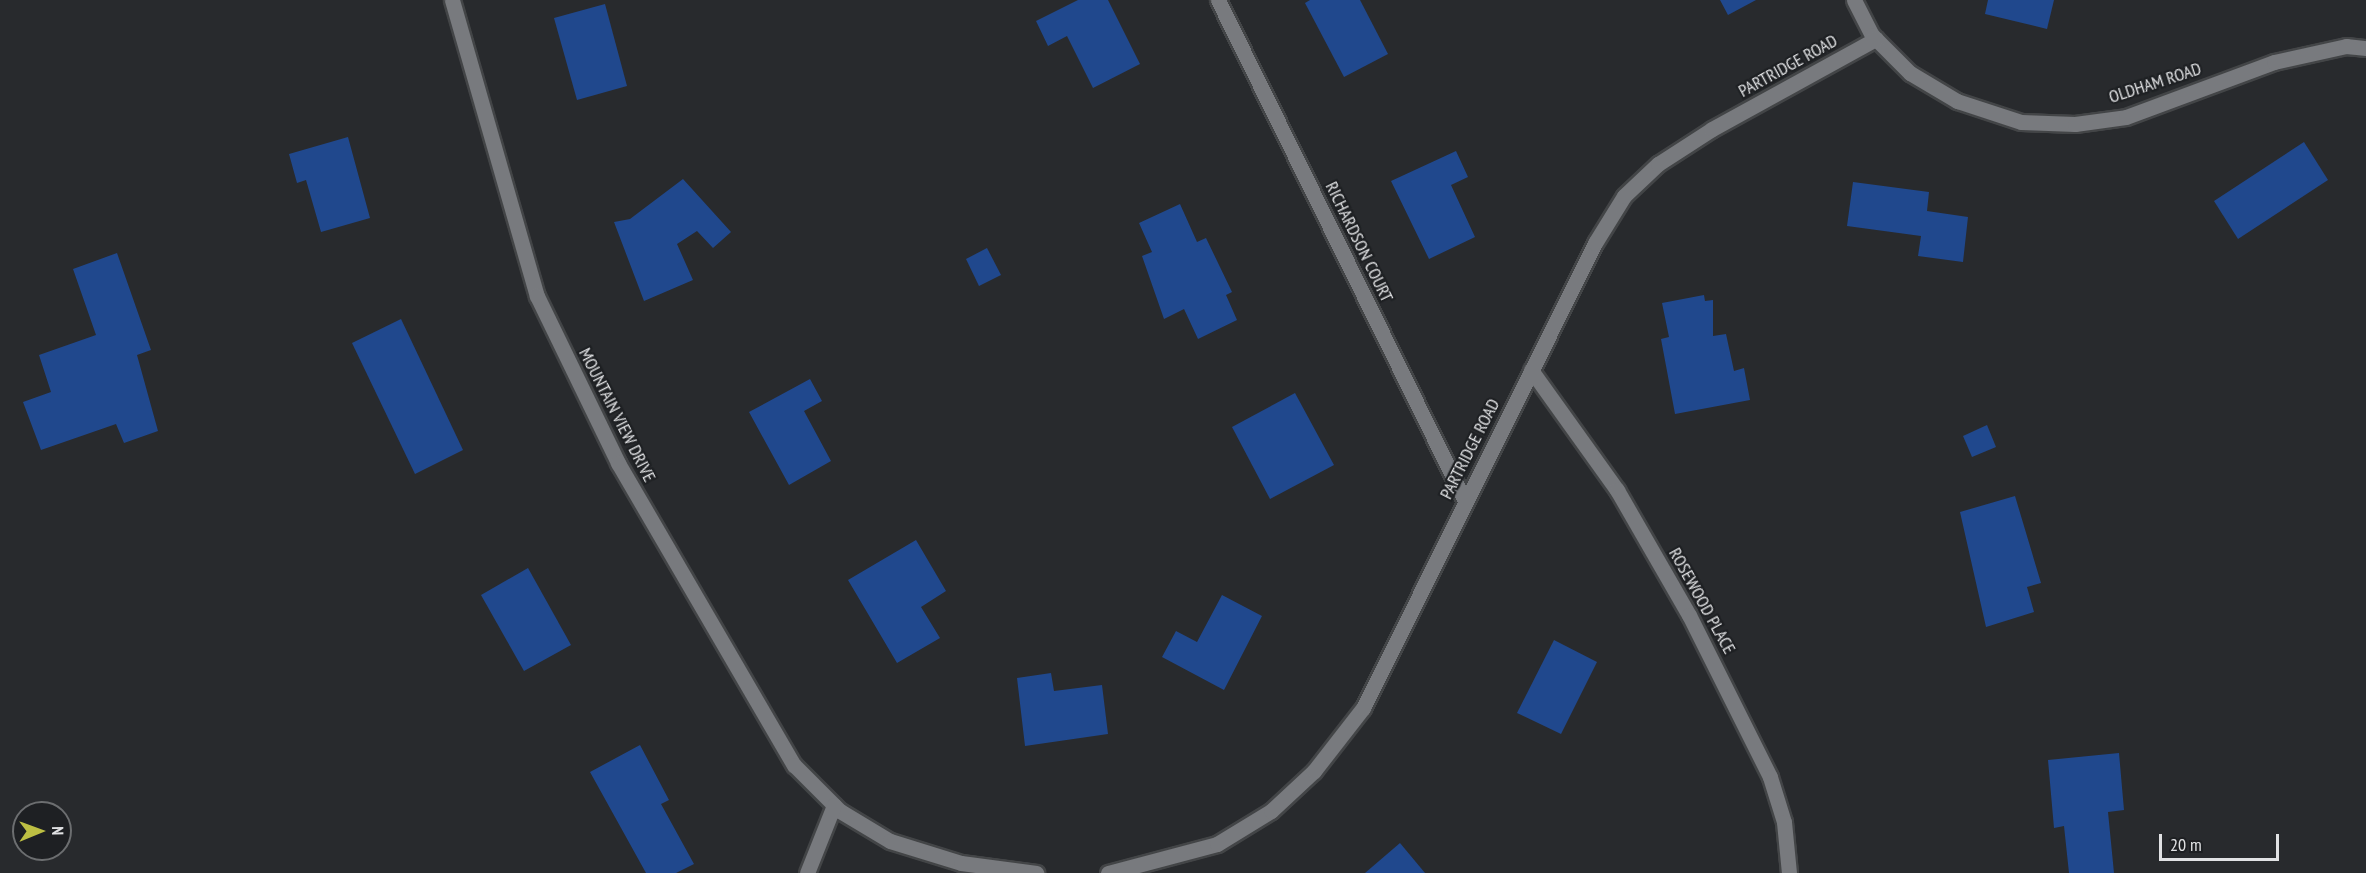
<!DOCTYPE html>
<html>
<head>
<meta charset="utf-8">
<style>
  body { margin:0 }
  #map { position:relative; width:2366px; height:873px; overflow:hidden; background:#282a2d; font-family:"PT Sans Narrow",sans-serif }
  div>[style] { position:absolute }
  .building>* { inset:0; background:#20488d }
  .roads { filter:drop-shadow(2px 0 #434547) drop-shadow(-2px 0 #434547) drop-shadow(0 2px #434547) drop-shadow(0 -2px #434547) }
  .street>* { height:15px; margin:-7.5px; padding:0 7.5px; transform-origin:7.5px; border-radius:7.5px; background:#787a7e }
  span { translate:-50% -50%; white-space:nowrap; text-align:center; line-height:1.15; -webkit-text-stroke:4.5px #1e2023; paint-order:stroke }
  .street-label { font-size:18px; color:#e1e2e4 }
  .north { position:absolute; left:12px; top:801px; width:60px; height:60px; box-sizing:border-box; background:#1e2023; border:2px solid #6c6e70; border-radius:50%; rotate:89deg; font-size:16px; font-weight:700; line-height:24px; text-align:center; color:#e1e2e4 }
  .north::after { content:''; display:block; margin:auto; width:21px; height:27px; background:#bdbf43; clip-path:polygon(50% 0,100% 100%,50% 72%,0 100%) }
  .scale { position:absolute; left:2159px; top:834px; width:120px; height:27px; box-sizing:border-box; border:3px solid #e1e2e4; border-top:0; padding-left:8px; font-size:18px; line-height:21px; white-space:nowrap; color:#e1e2e4; -webkit-text-stroke:4px #1e2023; paint-order:stroke }
</style>
</head>
<body>
<div id="map">
  <div class="building">
    <div style="clip-path:polygon(1078px 0,1108px 0,1140px 64px,1093px 88px,1067px 36px,1048px 46px,1036px 21px)"></div>
    <div style="clip-path:polygon(1310px 0,1360px 0,1388px 54px,1344px 77px,1305px 3px)"></div>
    <div style="clip-path:polygon(1720px 0,1756px 0,1728px 15px)"></div>
    <div style="clip-path:polygon(1988px 0,2054px 0,2047px 29px,1985px 14px)"></div>
    <div style="clip-path:polygon(605px 4px,627px 86px,577px 100px,554px 18px)"></div>
    <div style="clip-path:polygon(348px 137px,370px 218px,321px 232px,306px 180px,297px 183px,289px 154px)"></div>
    <div style="clip-path:polygon(2304px 142px,2328px 180px,2238px 239px,2214px 201px)"></div>
    <div style="clip-path:polygon(1456px 151px,1468px 177px,1451px 185px,1475px 237px,1429px 259px,1391px 181px)"></div>
    <div style="clip-path:polygon(683px 179px,731px 232px,713px 248px,697px 231px,677px 244px,693px 280px,644px 301px,614px 222px,630px 219px)"></div>
    <div style="clip-path:polygon(1853px 182px,1929px 192px,1927px 211px,1968px 217px,1963px 262px,1918px 256px,1921px 236px,1847px 226px)"></div>
    <div style="clip-path:polygon(1180px 204px,1197px 242px,1206px 238px,1232px 292px,1226px 295px,1237px 320px,1198px 339px,1184px 309px,1164px 319px,1142px 256px,1152px 252px,1139px 223px)"></div>
    <div style="clip-path:polygon(987px 248px,1001px 275px,979px 286px,966px 259px)"></div>
    <div style="clip-path:polygon(117px 253px,151px 350px,137px 355px,158px 431px,124px 443px,116px 424px,41px 450px,23px 402px,51px 392px,39px 355px,96px 335px,73px 269px)"></div>
    <div style="clip-path:polygon(1704px 295px,1705px 301px,1713px 300px,1713px 336px,1726px 334px,1734px 371px,1744px 368px,1750px 400px,1675px 414px,1661px 339px,1669px 337px,1662px 303px)"></div>
    <div style="clip-path:polygon(401px 319px,463px 450px,415px 474px,352px 343px)"></div>
    <div style="clip-path:polygon(810px 379px,822px 401px,804px 411px,831px 461px,789px 485px,749px 412px)"></div>
    <div style="clip-path:polygon(1295px 393px,1334px 465px,1270px 499px,1232px 427px)"></div>
    <div style="clip-path:polygon(1987px 425px,1996px 447px,1972px 457px,1963px 436px)"></div>
    <div style="clip-path:polygon(2015px 496px,2041px 583px,2027px 587px,2034px 612px,1986px 627px,1960px 512px)"></div>
    <div style="clip-path:polygon(916px 540px,946px 591px,921px 607px,940px 638px,897px 663px,848px 580px)"></div>
    <div style="clip-path:polygon(528px 568px,571px 645px,524px 671px,481px 595px)"></div>
    <div style="clip-path:polygon(1222px 595px,1262px 616px,1224px 690px,1162px 657px,1176px 631px,1197px 642px)"></div>
    <div style="clip-path:polygon(1554px 640px,1597px 662px,1561px 734px,1517px 713px)"></div>
    <div style="clip-path:polygon(1051px 673px,1054px 691px,1102px 685px,1108px 734px,1025px 746px,1017px 678px)"></div>
    <div style="clip-path:polygon(640px 745px,669px 800px,661px 804px,694px 864px,676px 873px,646px 873px,590px 772px)"></div>
    <div style="clip-path:polygon(2119px 753px,2124px 810px,2108px 812px,2114px 873px,2069px 873px,2064px 826px,2054px 828px,2048px 760px)"></div>
    <div style="clip-path:polygon(1400px 843px,1425px 873px,1365px 873px)"></div>
  </div>
  <div class="roads">
    <div class="street">
      <div style="left:452px;top:0;width:308px;rotate:74deg"></div>
      <div style="left:537px;top:296px;width:186px;rotate:64.1deg"></div>
      <div style="left:618px;top:463px;width:350px;rotate:59.8deg"></div>
      <div style="left:794px;top:765px;width:65px;rotate:45deg"></div>
      <div style="left:840px;top:811px;width:58px;rotate:31deg"></div>
      <div style="left:890px;top:841px;width:74px;rotate:17.2deg"></div>
      <div style="left:961px;top:863px;width:76px;rotate:7.6deg"></div>
      <div style="left:1218px;top:0;width:559px;rotate:63.76deg"></div>
      <div style="left:1854px;top:0;width:39px;rotate:63deg"></div>
      <div style="left:1872px;top:35px;width:54px;rotate:45deg"></div>
      <div style="left:1910px;top:73px;width:55px;rotate:30.8deg"></div>
      <div style="left:1957px;top:101px;width:67px;rotate:18.2deg"></div>
      <div style="left:2021px;top:122px;width:54px;rotate:2.1deg"></div>
      <div style="left:2075px;top:124px;width:51px;rotate:-7.8deg"></div>
      <div style="left:2126px;top:117px;width:158px;rotate:-20.4deg"></div>
      <div style="left:2274px;top:62px;width:74px;rotate:-12.5deg"></div>
      <div style="left:2346px;top:46px;width:20px;rotate:6deg"></div>
      <div style="left:1531px;top:370px;width:148px;rotate:54.4deg"></div>
      <div style="left:1617px;top:490px;width:144px;rotate:60.1deg"></div>
      <div style="left:1689px;top:615px;width:181px;rotate:63.4deg"></div>
      <div style="left:1770px;top:777px;width:47px;rotate:72.7deg"></div>
      <div style="left:1784px;top:822px;width:51px;rotate:84.4deg"></div>
      <div style="left:807px;top:873px;width:73px;rotate:-68.3deg"></div>
      <div style="left:1108px;top:873px;width:113px;rotate:-14.9deg"></div>
      <div style="left:1217px;top:844px;width:63px;rotate:-31.4deg"></div>
      <div style="left:1271px;top:811px;width:59px;rotate:-42.9deg"></div>
      <div style="left:1314px;top:771px;width:80px;rotate:-52.1deg"></div>
      <div style="left:1363px;top:708px;width:520px;rotate:-63.48deg"></div>
      <div style="left:1595px;top:243px;width:55px;rotate:-58.3deg"></div>
      <div style="left:1624px;top:196px;width:47px;rotate:-43.3deg"></div>
      <div style="left:1658px;top:164px;width:64px;rotate:-32.9deg"></div>
      <div style="left:1712px;top:129px;width:187px;rotate:-28.8deg"></div>
    </div>
  </div>
  <div class="street-label">
    <span style="left:1788px;top:66px;rotate:-29deg">PARTRIDGE ROAD</span>
    <span style="left:2155px;top:83px;rotate:-18deg">OLDHAM ROAD</span>
    <span style="left:1359px;top:242px;rotate:64deg">RICHARDSON COURT</span>
    <span style="left:617px;top:415px;rotate:63deg">MOUNTAIN VIEW DRIVE</span>
    <span style="left:1470px;top:449px;rotate:-63deg">PARTRIDGE ROAD</span>
    <span style="left:1702px;top:601px;rotate:61deg">ROSEWOOD PLACE</span>
  </div>
  <div class="north">N</div>
  <div class="scale">20 m</div>
</div>
</body>
</html>
